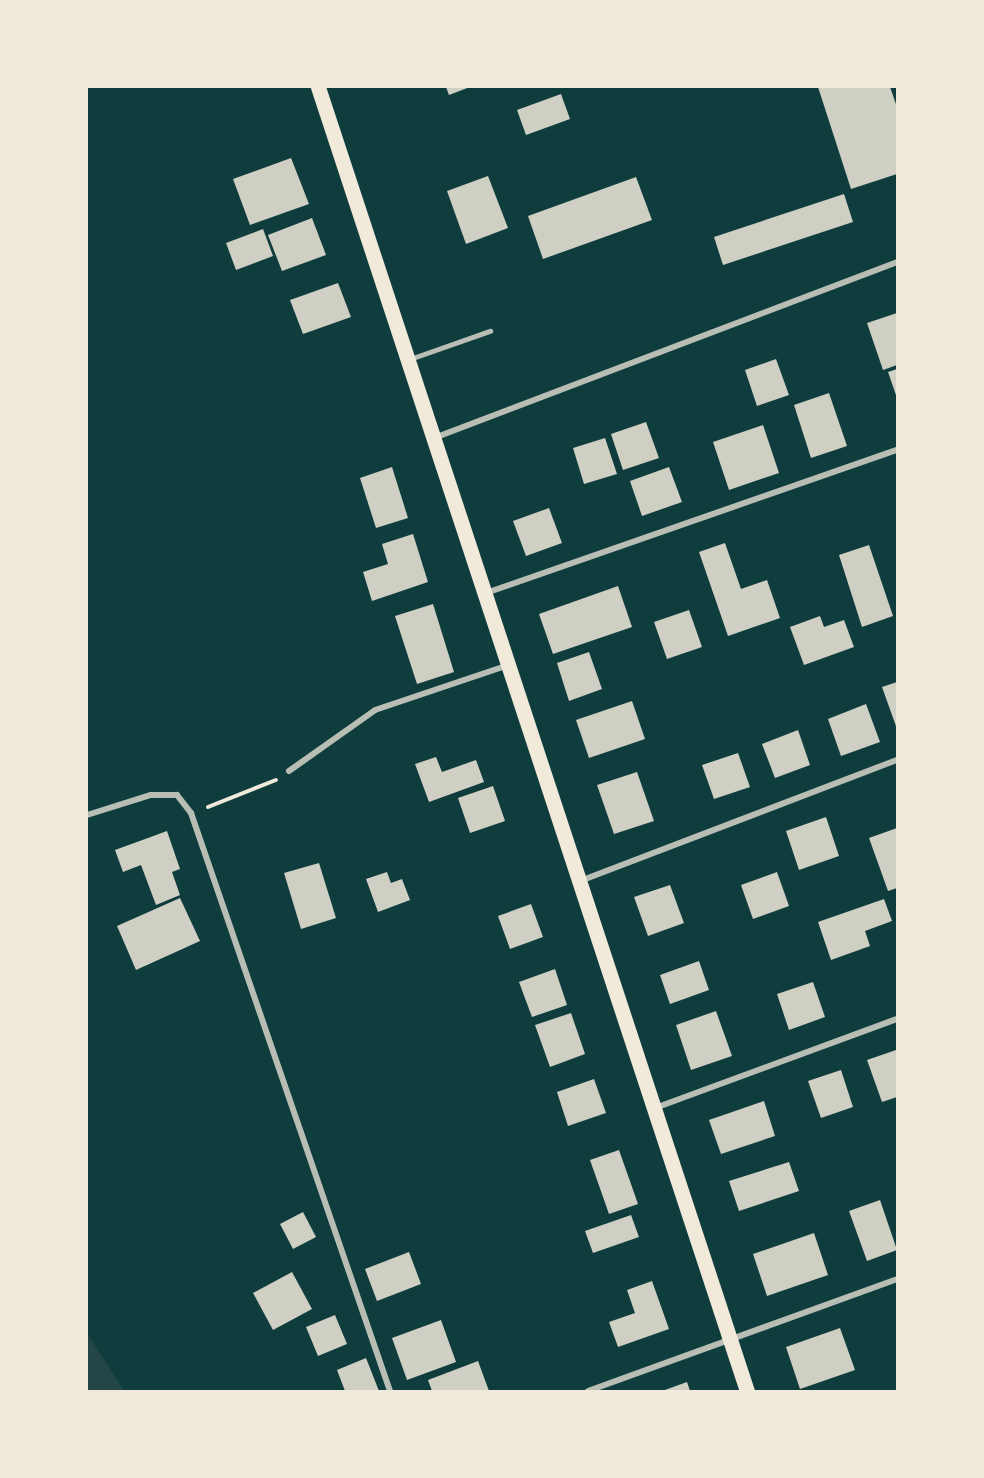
<!DOCTYPE html>
<html>
<head>
<meta charset="utf-8">
<style>
  body { margin:0 }
  #map { position:relative; width:984px; height:1478px; overflow:hidden; background:#0f3d3e; font-family:"PT Serif",serif }
  div>[style] { position:absolute }
  .green>* { inset:0; background:#244646 }
  .building>* { inset:0; background:#cfcfc3 }
  .path>* { height:4px; margin:-2px; padding:0 2px; transform-origin:2px; border-radius:2px; background:#f1e9da }
  .service>* { height:4.5px; margin:-2.25px; padding:0 2.25px; transform-origin:2.25px; border-radius:2.25px; background:#b8beb3 }
  .minor>* { height:6px; margin:-3px; padding:0 3px; transform-origin:3px; border-radius:3px; background:#b8beb3 }
  .primary>* { height:15px; margin:-7.5px; padding:0 7.5px; transform-origin:7.5px; border-radius:7.5px; background:#f1e9da }
  span { translate:-50% -50%; white-space:nowrap; text-align:center; line-height:1.15; -webkit-text-stroke:6px #f1e9da; paint-order:stroke }
  .frame { position:absolute; inset:0; border:88px solid #f1e9da; pointer-events:none }
</style>
</head>
<body>
<div id="map">
  <div class="green">
    <div style="clip-path:polygon(87px 1333px,124px 1391px,87px 1391px)"></div>
  </div>
  <div class="building">
    <div style="clip-path:polygon(446px 87px,470px 87px,449px 95px)"></div>
    <div style="clip-path:polygon(818px 87px,890px 87px,897px 107px,897px 174px,851px 189px)"></div>
    <div style="clip-path:polygon(561px 94px,570px 119px,526px 135px,517px 110px)"></div>
    <div style="clip-path:polygon(291px 158px,309px 204px,250px 225px,233px 179px)"></div>
    <div style="clip-path:polygon(488px 176px,508px 228px,466px 244px,447px 191px)"></div>
    <div style="clip-path:polygon(636px 177px,652px 220px,543px 259px,528px 216px)"></div>
    <div style="clip-path:polygon(844px 194px,853px 222px,723px 265px,714px 237px)"></div>
    <div style="clip-path:polygon(312px 218px,326px 255px,282px 271px,268px 235px)"></div>
    <div style="clip-path:polygon(263px 229px,273px 256px,236px 270px,226px 243px)"></div>
    <div style="clip-path:polygon(338px 283px,351px 317px,303px 334px,290px 300px)"></div>
    <div style="clip-path:polygon(897px 313px,897px 365px,883px 370px,867px 323px)"></div>
    <div style="clip-path:polygon(776px 359px,789px 395px,757px 406px,745px 370px)"></div>
    <div style="clip-path:polygon(897px 369px,897px 398px,888px 372px)"></div>
    <div style="clip-path:polygon(829px 393px,847px 446px,811px 458px,794px 405px)"></div>
    <div style="clip-path:polygon(646px 422px,659px 458px,623px 470px,611px 434px)"></div>
    <div style="clip-path:polygon(763px 425px,779px 473px,729px 490px,713px 442px)"></div>
    <div style="clip-path:polygon(605px 438px,617px 474px,584px 484px,573px 448px)"></div>
    <div style="clip-path:polygon(392px 467px,408px 518px,376px 528px,360px 478px)"></div>
    <div style="clip-path:polygon(669px 467px,682px 502px,642px 516px,630px 481px)"></div>
    <div style="clip-path:polygon(549px 508px,562px 543px,526px 556px,513px 521px)"></div>
    <div style="clip-path:polygon(413px 534px,428px 582px,372px 601px,363px 572px,388px 564px,382px 544px)"></div>
    <div style="clip-path:polygon(725px 543px,741px 589px,767px 580px,780px 618px,728px 636px,699px 552px)"></div>
    <div style="clip-path:polygon(869px 545px,893px 616px,862px 627px,839px 555px)"></div>
    <div style="clip-path:polygon(618px 586px,632px 627px,553px 654px,539px 614px)"></div>
    <div style="clip-path:polygon(433px 604px,454px 672px,417px 684px,395px 616px)"></div>
    <div style="clip-path:polygon(689px 610px,702px 647px,667px 659px,654px 622px)"></div>
    <div style="clip-path:polygon(820px 616px,824px 627px,844px 620px,854px 647px,804px 665px,790px 627px)"></div>
    <div style="clip-path:polygon(589px 652px,602px 689px,569px 701px,557px 663px)"></div>
    <div style="clip-path:polygon(897px 682px,897px 729px,882px 687px)"></div>
    <div style="clip-path:polygon(632px 701px,645px 739px,589px 758px,576px 720px)"></div>
    <div style="clip-path:polygon(866px 704px,880px 742px,841px 756px,828px 719px)"></div>
    <div style="clip-path:polygon(798px 730px,810px 765px,775px 778px,762px 744px)"></div>
    <div style="clip-path:polygon(738px 753px,750px 787px,714px 799px,702px 765px)"></div>
    <div style="clip-path:polygon(436px 757px,442px 772px,476px 760px,484px 782px,429px 802px,415px 764px)"></div>
    <div style="clip-path:polygon(637px 772px,654px 821px,614px 834px,597px 785px)"></div>
    <div style="clip-path:polygon(493px 786px,505px 821px,470px 833px,458px 798px)"></div>
    <div style="clip-path:polygon(826px 817px,839px 856px,799px 870px,786px 831px)"></div>
    <div style="clip-path:polygon(897px 828px,897px 888px,888px 891px,869px 838px)"></div>
    <div style="clip-path:polygon(167px 831px,180px 869px,172px 872px,180px 895px,156px 905px,141px 865px,123px 872px,115px 850px)"></div>
    <div style="clip-path:polygon(319px 863px,336px 918px,301px 929px,284px 873px)"></div>
    <div style="clip-path:polygon(387px 872px,391px 883px,402px 879px,410px 900px,378px 912px,366px 879px)"></div>
    <div style="clip-path:polygon(777px 872px,789px 906px,753px 919px,741px 885px)"></div>
    <div style="clip-path:polygon(670px 885px,684px 923px,648px 936px,634px 897px)"></div>
    <div style="clip-path:polygon(180px 898px,200px 941px,136px 970px,117px 926px)"></div>
    <div style="clip-path:polygon(884px 899px,892px 921px,865px 931px,870px 946px,831px 960px,818px 922px)"></div>
    <div style="clip-path:polygon(531px 904px,543px 937px,510px 949px,498px 916px)"></div>
    <div style="clip-path:polygon(699px 961px,709px 990px,670px 1004px,660px 975px)"></div>
    <div style="clip-path:polygon(555px 969px,567px 1005px,532px 1017px,519px 982px)"></div>
    <div style="clip-path:polygon(813px 982px,825px 1017px,789px 1030px,777px 994px)"></div>
    <div style="clip-path:polygon(716px 1011px,732px 1056px,691px 1070px,676px 1025px)"></div>
    <div style="clip-path:polygon(571px 1013px,585px 1054px,550px 1067px,535px 1025px)"></div>
    <div style="clip-path:polygon(896px 1050px,897px 1097px,882px 1102px,867px 1060px)"></div>
    <div style="clip-path:polygon(841px 1070px,853px 1107px,821px 1118px,808px 1081px)"></div>
    <div style="clip-path:polygon(594px 1079px,606px 1113px,568px 1126px,557px 1092px)"></div>
    <div style="clip-path:polygon(764px 1101px,775px 1136px,721px 1154px,709px 1120px)"></div>
    <div style="clip-path:polygon(619px 1150px,638px 1204px,609px 1214px,590px 1160px)"></div>
    <div style="clip-path:polygon(789px 1162px,799px 1191px,739px 1211px,729px 1181px)"></div>
    <div style="clip-path:polygon(880px 1200px,897px 1250px,867px 1261px,849px 1211px)"></div>
    <div style="clip-path:polygon(303px 1212px,316px 1237px,293px 1249px,280px 1224px)"></div>
    <div style="clip-path:polygon(631px 1215px,639px 1237px,593px 1253px,585px 1231px)"></div>
    <div style="clip-path:polygon(814px 1233px,828px 1275px,767px 1296px,753px 1254px)"></div>
    <div style="clip-path:polygon(409px 1252px,421px 1284px,377px 1301px,365px 1269px)"></div>
    <div style="clip-path:polygon(292px 1272px,312px 1309px,273px 1330px,253px 1293px)"></div>
    <div style="clip-path:polygon(652px 1281px,669px 1329px,618px 1347px,609px 1322px,635px 1313px,627px 1290px)"></div>
    <div style="clip-path:polygon(335px 1315px,347px 1344px,318px 1356px,306px 1327px)"></div>
    <div style="clip-path:polygon(441px 1320px,456px 1362px,407px 1380px,392px 1338px)"></div>
    <div style="clip-path:polygon(840px 1328px,855px 1370px,800px 1389px,786px 1347px)"></div>
    <div style="clip-path:polygon(366px 1358px,379px 1391px,345px 1391px,337px 1370px)"></div>
    <div style="clip-path:polygon(478px 1361px,489px 1391px,432px 1391px,428px 1380px)"></div>
    <div style="clip-path:polygon(687px 1382px,690px 1391px,662px 1391px)"></div>
  </div>
  <div class="path">
    <div style="left:208px;top:807px;width:73px;rotate:-21.7deg"></div>
  </div>
  <div class="service">
    <div style="left:410px;top:359px;width:85px;rotate:-19.3deg"></div>
  </div>
  <div class="minor">
    <div style="left:434px;top:438px;width:495px;rotate:-20.8deg"></div>
    <div style="left:486px;top:593px;width:435px;rotate:-19.2deg"></div>
    <div style="left:289px;top:771px;width:105px;rotate:-35.3deg"></div>
    <div style="left:375px;top:710px;width:141px;rotate:-18.6deg"></div>
    <div style="left:87px;top:815px;width:67px;rotate:-17.4deg"></div>
    <div style="left:151px;top:795px;width:26px"></div>
    <div style="left:177px;top:795px;width:23px;rotate:52deg"></div>
    <div style="left:191px;top:813px;width:611px;rotate:71deg"></div>
    <div style="left:580px;top:881px;width:339px;rotate:-20.9deg"></div>
    <div style="left:655px;top:1108px;width:258px;rotate:-20.2deg"></div>
    <div style="left:588px;top:1391px;width:329px;rotate:-19.9deg"></div>
  </div>
  <div class="primary">
    <div style="left:318px;top:87px;width:1373px;rotate:71.79deg"></div>
  </div>
  <div class="frame"></div>
</div>
</body>
</html>
